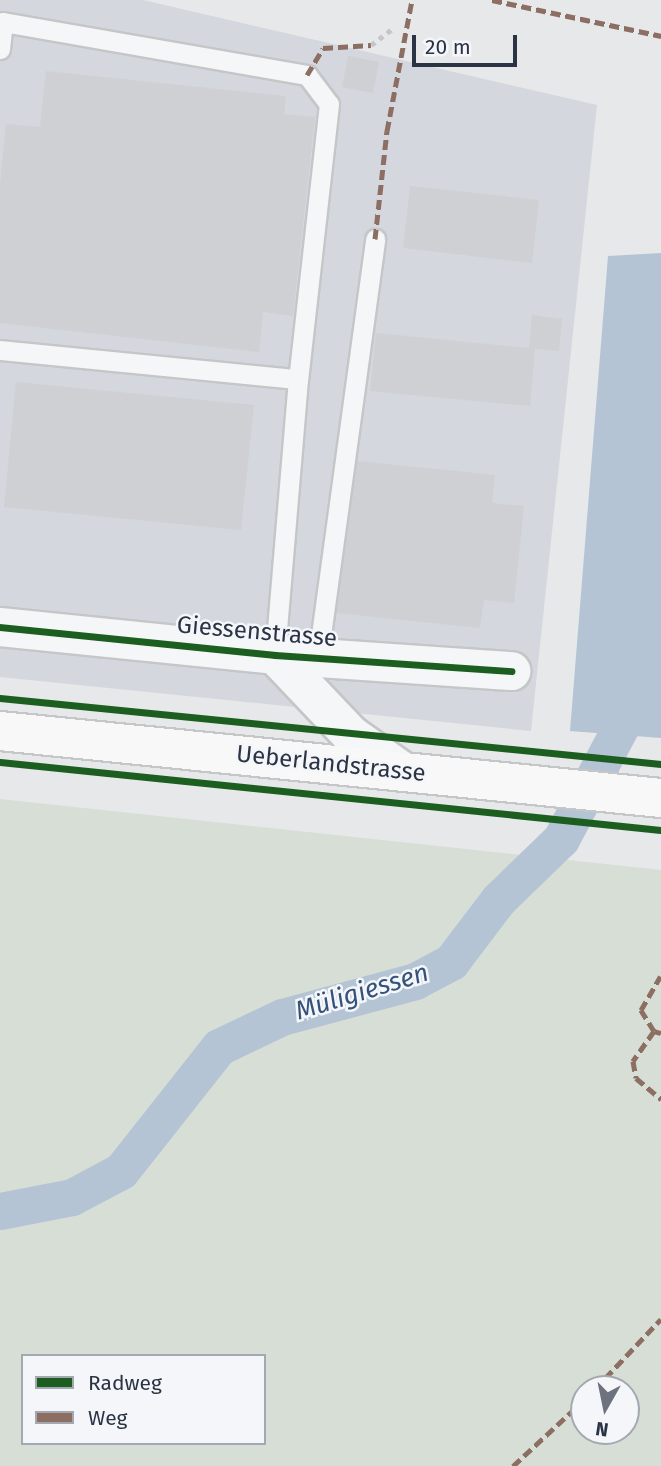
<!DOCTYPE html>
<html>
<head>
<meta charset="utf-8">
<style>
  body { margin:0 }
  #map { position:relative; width:661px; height:1466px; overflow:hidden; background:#e6e8ea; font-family:"Fira Sans",sans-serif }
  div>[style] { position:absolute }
  .built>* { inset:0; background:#d4d7dd }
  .green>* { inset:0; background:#d6ded6 }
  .water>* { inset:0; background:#b4c4d5 }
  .canal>* { height:37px; margin:-18.5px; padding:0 18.5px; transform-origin:18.5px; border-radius:18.5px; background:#b4c4d5 }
  .building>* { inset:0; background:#ced0d3 }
  .path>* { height:4.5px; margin-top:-2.25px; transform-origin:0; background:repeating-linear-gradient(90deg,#c5c6ca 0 5px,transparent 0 10px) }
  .roads { filter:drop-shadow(2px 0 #c4c6c8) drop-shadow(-2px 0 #c4c6c8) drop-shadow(0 2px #c4c6c8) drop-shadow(0 -2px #c4c6c8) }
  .lane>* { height:19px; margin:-9.5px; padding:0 9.5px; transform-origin:9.5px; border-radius:9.5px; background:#f5f6f7 }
  .street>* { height:38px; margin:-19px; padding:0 19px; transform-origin:19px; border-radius:19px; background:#f5f6f7 }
  .primary>* { height:38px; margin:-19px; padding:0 19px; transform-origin:19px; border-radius:19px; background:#f8f8f8 }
  .quiet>* { height:5px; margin-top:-2.5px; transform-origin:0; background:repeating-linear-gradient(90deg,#8d6e63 0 10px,transparent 0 15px) }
  .cycleway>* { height:7px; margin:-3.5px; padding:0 3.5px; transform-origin:3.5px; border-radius:3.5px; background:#1b5e20 }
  span { translate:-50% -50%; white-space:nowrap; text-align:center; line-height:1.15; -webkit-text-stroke:5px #f4f6f9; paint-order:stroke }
  .street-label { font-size:24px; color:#2b3445 }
  .water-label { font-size:26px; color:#34527a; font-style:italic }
  .legend { position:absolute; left:21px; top:1354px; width:245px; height:91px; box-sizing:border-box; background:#f4f6f9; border:2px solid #a4a8b1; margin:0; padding:9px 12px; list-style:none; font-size:21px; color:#2b3445 }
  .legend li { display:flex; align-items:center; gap:14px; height:35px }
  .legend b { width:35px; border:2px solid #a4a8b1 }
  .north { position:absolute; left:570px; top:1375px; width:70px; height:70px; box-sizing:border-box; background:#f4f6f9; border:2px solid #a4a8b1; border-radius:50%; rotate:189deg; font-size:19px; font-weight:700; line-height:28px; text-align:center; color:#2b3445 }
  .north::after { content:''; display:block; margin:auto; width:24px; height:32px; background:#6c737f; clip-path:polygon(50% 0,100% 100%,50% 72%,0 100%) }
  .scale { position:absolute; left:412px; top:35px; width:105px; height:32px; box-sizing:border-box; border:4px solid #2b3445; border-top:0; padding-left:9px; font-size:21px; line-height:24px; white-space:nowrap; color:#2b3445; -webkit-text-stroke:5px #f4f6f9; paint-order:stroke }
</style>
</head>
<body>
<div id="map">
  <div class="built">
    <div style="clip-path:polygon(0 0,143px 0,597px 105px,531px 731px,0 677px)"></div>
  </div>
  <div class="green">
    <div style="clip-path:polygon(evenodd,0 799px,661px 870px,661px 1466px,0 1466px,0 799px,23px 1356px,264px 1356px,264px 1443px,23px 1443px,23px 1356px,0 799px,584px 1389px,626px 1389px,626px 1431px,584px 1431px,584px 1389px)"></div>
  </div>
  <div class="water">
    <div style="clip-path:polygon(661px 253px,661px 738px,570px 731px,608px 256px)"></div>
  </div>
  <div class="canal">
    <div style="left:0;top:1211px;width:73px;rotate:-11deg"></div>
    <div style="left:72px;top:1197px;width:55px;rotate:-28deg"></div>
    <div style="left:121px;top:1171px;width:158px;rotate:-51.7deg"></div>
    <div style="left:219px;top:1047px;width:70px;rotate:-25.5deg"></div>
    <div style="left:282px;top:1017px;width:138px;rotate:-15.1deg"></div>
    <div style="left:415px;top:981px;width:41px;rotate:-27.8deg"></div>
    <div style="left:451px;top:962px;width:78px;rotate:-52.8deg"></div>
    <div style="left:498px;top:900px;width:88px;rotate:-44.1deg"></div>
    <div style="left:561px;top:839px;width:140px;rotate:-62deg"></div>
    <div style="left:627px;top:715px;width:40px;rotate:-32deg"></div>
  </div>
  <div class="building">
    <div style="clip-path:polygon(348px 56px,379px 62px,373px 93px,342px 87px)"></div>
    <div style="clip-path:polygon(46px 71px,286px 96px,284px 114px,315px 117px,293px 316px,263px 312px,259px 352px,0 323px,0 184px,6px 124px,40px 127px)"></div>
    <div style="clip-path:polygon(410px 186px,539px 200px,532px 263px,403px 248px)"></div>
    <div style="clip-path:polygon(532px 315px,562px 319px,559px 351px,535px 349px,530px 406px,370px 391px,376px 333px,529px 348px)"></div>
    <div style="clip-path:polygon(16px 382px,254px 405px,241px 530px,4px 507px)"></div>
    <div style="clip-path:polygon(357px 461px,495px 475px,492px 503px,524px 506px,514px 603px,484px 600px,480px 628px,336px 613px)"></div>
  </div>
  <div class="path">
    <div style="left:371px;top:45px;width:26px;rotate:-37deg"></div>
  </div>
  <div class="roads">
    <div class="lane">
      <div style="left:0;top:49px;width:27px;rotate:-84deg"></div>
      <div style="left:3px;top:22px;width:309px;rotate:9.9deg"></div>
      <div style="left:307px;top:75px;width:36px;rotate:53deg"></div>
      <div style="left:329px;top:104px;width:277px;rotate:96.4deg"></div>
      <div style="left:298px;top:379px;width:277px;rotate:94.8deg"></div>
      <div style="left:0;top:350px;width:299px;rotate:5.6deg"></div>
      <div style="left:318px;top:657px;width:422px;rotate:-82.2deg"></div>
    </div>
    <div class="street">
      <div style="left:0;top:627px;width:276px;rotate:5.8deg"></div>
      <div style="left:275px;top:655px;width:237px;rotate:3.9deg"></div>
      <div style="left:275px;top:655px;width:110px;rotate:46.5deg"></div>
      <div style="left:351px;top:735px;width:62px;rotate:35.2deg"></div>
    </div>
    <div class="primary">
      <div style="left:0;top:731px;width:664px;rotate:5.79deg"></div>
    </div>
  </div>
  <div class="quiet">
    <div style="left:492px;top:0;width:173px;rotate:12deg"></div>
    <div style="left:307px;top:75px;width:31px;rotate:-59deg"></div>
    <div style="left:323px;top:48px;width:48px;rotate:-3.6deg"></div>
    <div style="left:375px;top:239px;width:109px;rotate:-83.7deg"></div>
    <div style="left:387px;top:131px;width:133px;rotate:-79.2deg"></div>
    <div style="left:654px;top:1031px;width:25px;rotate:-122deg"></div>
    <div style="left:641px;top:1010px;width:39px;rotate:-60deg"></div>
    <div style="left:661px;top:1033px;width:7px;rotate:-164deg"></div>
    <div style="left:654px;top:1031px;width:37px;rotate:125deg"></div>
    <div style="left:633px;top:1061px;width:17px;rotate:80deg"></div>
    <div style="left:636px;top:1078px;width:33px;rotate:40deg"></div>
    <div style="left:595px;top:1389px;width:96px;rotate:-46.7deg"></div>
    <div style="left:513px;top:1466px;width:97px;rotate:-42.9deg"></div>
  </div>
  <div class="cycleway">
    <div style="left:0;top:627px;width:276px;rotate:5.8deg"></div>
    <div style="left:275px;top:655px;width:237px;rotate:3.9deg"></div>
    <div style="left:0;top:698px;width:664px;rotate:5.7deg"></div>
    <div style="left:0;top:762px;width:664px;rotate:5.87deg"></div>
  </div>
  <div class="street-label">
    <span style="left:257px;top:632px;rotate:5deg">Giessenstrasse</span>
    <span style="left:331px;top:764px;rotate:6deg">Ueberlandstrasse</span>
  </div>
  <div class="water-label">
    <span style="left:362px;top:992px;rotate:-17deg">Müligiessen</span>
  </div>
  <ul class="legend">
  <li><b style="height:9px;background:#1b5e20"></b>Radweg</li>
  <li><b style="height:9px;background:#8d6e63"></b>Weg</li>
  </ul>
  <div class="north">N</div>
  <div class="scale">20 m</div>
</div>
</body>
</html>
